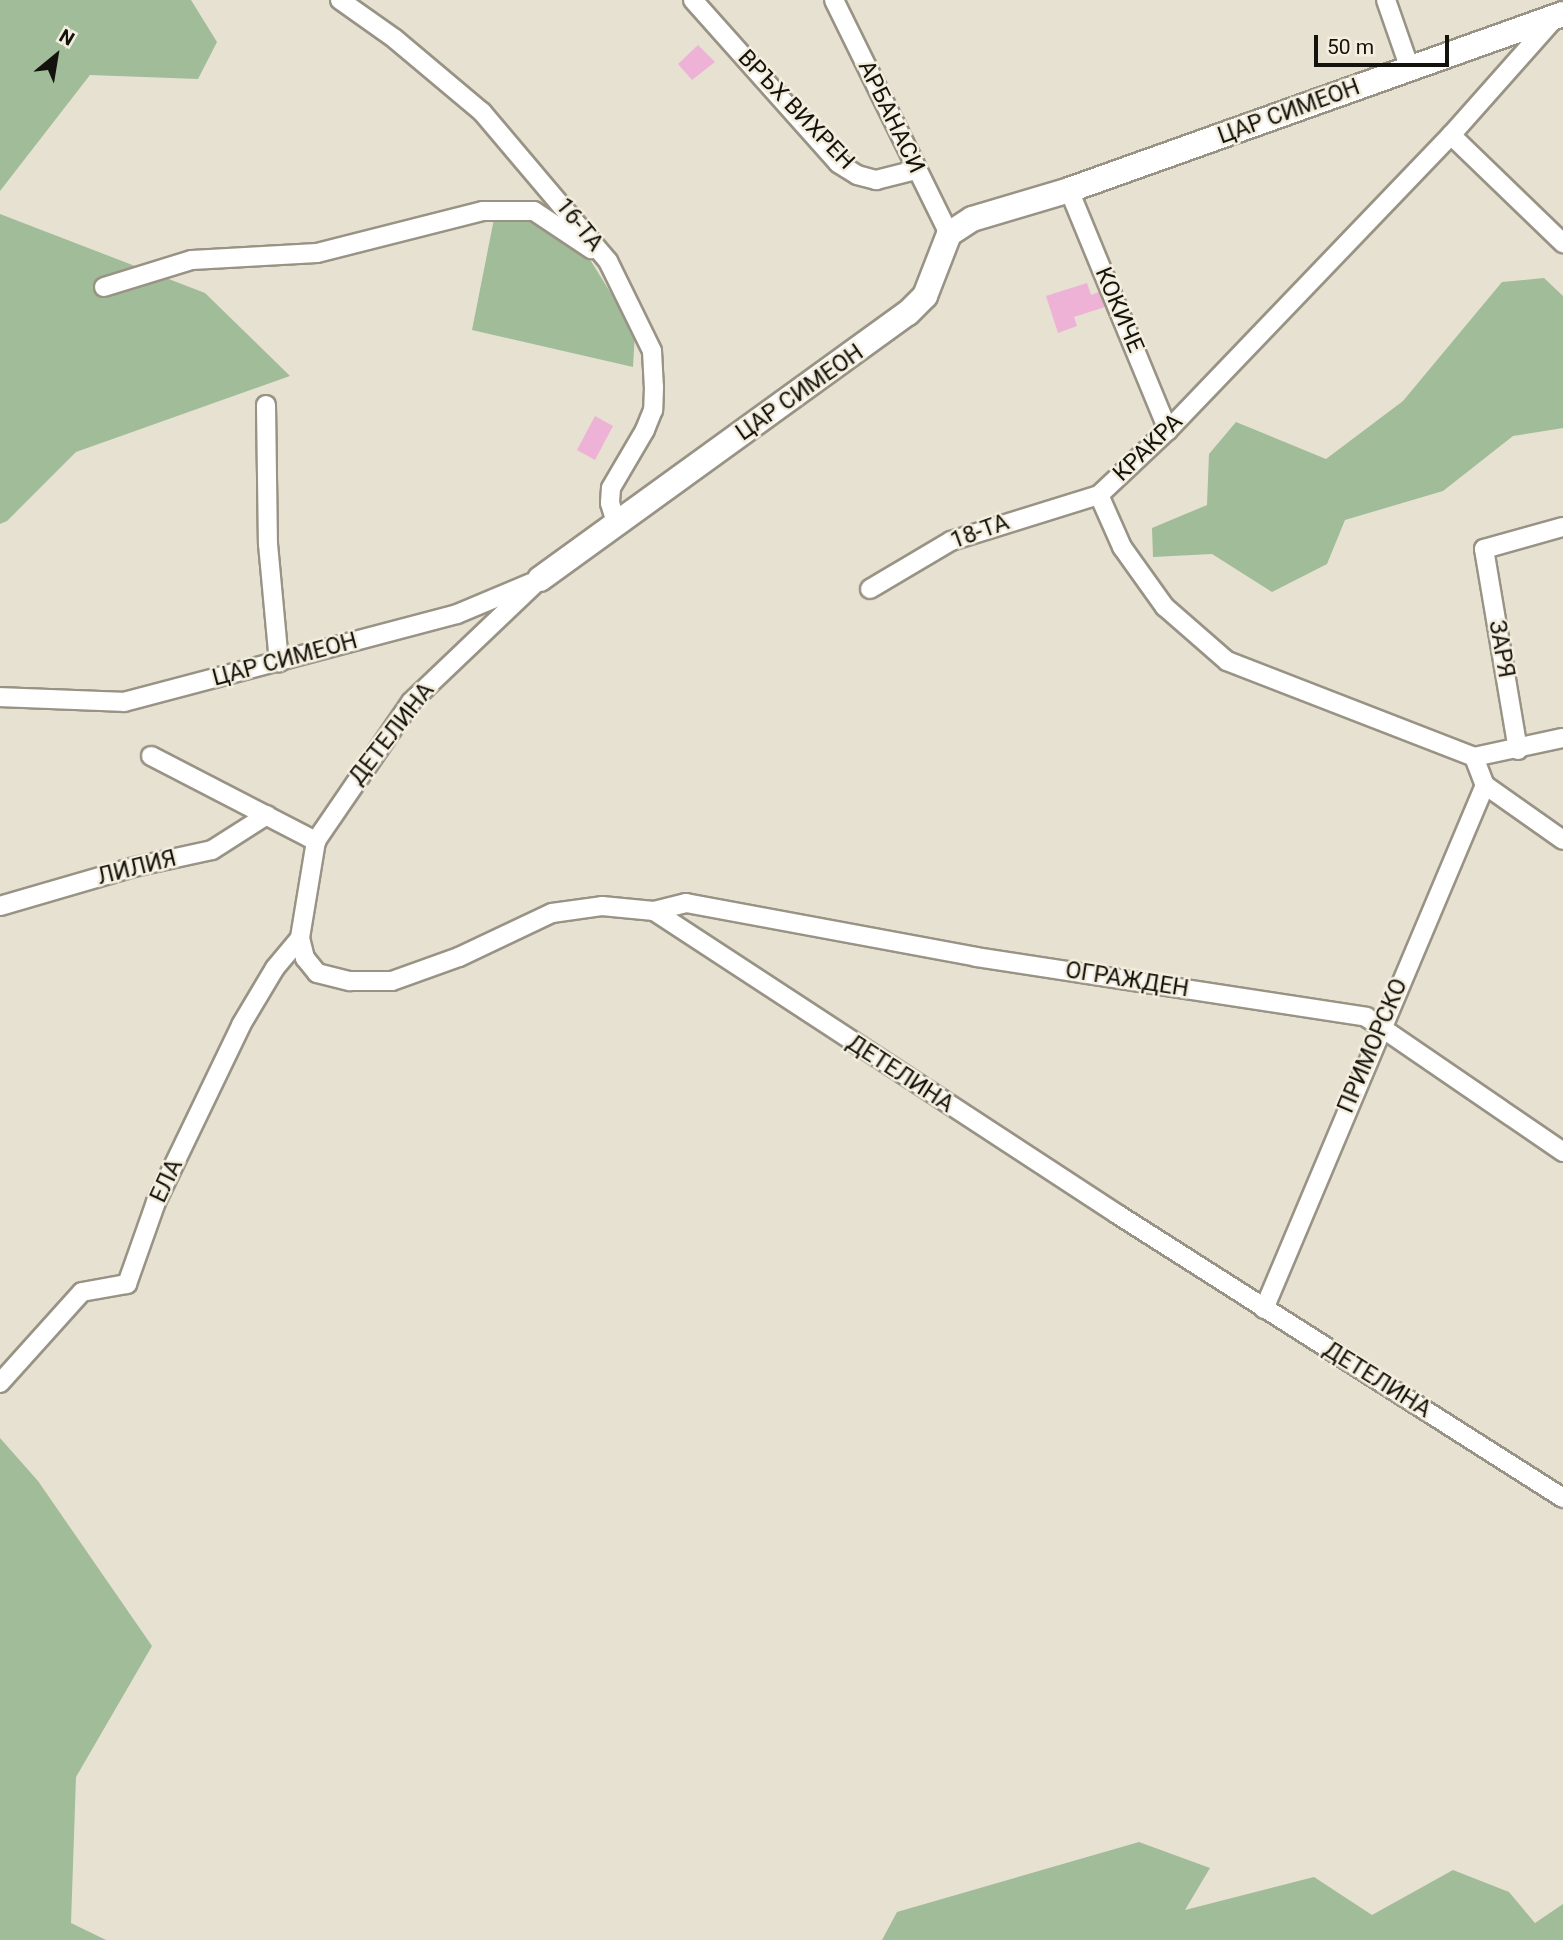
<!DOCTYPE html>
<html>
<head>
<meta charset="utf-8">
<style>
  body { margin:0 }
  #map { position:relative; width:1563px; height:1940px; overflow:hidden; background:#e7e1d1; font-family:Roboto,sans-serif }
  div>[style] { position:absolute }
  .green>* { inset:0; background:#a1bc99 }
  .building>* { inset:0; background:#edb2d6 }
  .roads { filter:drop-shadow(2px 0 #999385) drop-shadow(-2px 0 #999385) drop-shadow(0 2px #999385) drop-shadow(0 -2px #999385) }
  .street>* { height:18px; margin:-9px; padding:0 9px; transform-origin:9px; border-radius:9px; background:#fff }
  .secondary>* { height:24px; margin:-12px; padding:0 12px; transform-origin:12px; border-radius:12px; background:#fff }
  span { translate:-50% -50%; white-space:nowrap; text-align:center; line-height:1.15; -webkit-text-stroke:5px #f4eede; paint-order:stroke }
  .street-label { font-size:23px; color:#14120c }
  .north { position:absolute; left:21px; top:21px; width:70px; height:70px; -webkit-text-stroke:5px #f4eede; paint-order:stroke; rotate:30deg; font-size:19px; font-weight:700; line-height:28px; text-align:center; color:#14120c }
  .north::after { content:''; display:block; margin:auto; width:24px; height:32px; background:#14120c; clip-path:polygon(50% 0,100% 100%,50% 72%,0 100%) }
  .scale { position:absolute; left:1314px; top:35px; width:135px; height:32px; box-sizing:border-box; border:4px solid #14120c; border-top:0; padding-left:9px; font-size:21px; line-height:24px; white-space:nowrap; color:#14120c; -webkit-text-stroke:5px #f4eede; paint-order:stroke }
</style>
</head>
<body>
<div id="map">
  <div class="green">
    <div style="clip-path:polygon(0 0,191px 0,217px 42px,198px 79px,90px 75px,0 191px)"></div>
    <div style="clip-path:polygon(0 214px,205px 293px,290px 376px,76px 452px,7px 521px,0 524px)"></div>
    <div style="clip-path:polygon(494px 219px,530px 222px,589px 258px,635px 332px,633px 367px,472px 330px)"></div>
    <div style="clip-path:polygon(1544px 278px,1563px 296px,1563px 428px,1513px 436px,1443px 491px,1345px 520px,1327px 564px,1272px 592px,1212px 554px,1153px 557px,1152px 528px,1207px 505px,1209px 454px,1236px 422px,1326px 459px,1403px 401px,1502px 282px)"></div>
    <div style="clip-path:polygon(0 1438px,38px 1481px,152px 1646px,76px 1777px,71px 1923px,106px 1940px,0 1940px)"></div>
    <div style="clip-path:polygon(1139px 1842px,1210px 1868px,1185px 1910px,1314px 1877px,1372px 1915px,1453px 1870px,1509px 1892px,1535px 1923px,1563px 1904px,1563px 1940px,882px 1940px,897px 1912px)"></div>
  </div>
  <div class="building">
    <div style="clip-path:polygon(698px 45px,715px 62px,692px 80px,678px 64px)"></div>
    <div style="clip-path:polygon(1087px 283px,1091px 295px,1099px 292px,1105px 307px,1074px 317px,1077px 326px,1058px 333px,1046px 296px)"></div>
    <div style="clip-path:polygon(595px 416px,613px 426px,595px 460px,577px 450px)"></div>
  </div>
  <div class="roads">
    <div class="street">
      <div style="left:340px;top:0;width:67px;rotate:35.3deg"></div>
      <div style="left:395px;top:39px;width:114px;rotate:40deg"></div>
      <div style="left:482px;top:112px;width:195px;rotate:49.8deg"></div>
      <div style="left:608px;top:261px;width:100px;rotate:63.9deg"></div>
      <div style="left:652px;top:351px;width:36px;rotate:87deg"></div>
      <div style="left:654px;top:387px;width:23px;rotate:92deg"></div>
      <div style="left:653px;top:410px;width:22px;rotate:112deg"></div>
      <div style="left:645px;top:430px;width:67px;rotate:120.4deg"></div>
      <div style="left:611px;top:488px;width:15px;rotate:94deg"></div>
      <div style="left:610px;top:503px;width:21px;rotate:73deg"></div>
      <div style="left:693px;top:0;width:218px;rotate:48.3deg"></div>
      <div style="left:838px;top:163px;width:22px;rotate:32deg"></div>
      <div style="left:857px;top:175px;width:20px;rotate:15deg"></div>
      <div style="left:876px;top:180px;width:41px;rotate:-14deg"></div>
      <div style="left:834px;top:0;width:261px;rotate:63.8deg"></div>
      <div style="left:1386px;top:0;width:73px;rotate:70.8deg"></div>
      <div style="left:1554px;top:19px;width:155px;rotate:131.6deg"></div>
      <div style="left:1451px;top:135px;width:409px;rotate:133.8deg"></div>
      <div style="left:1168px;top:430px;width:95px;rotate:136.7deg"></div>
      <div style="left:1099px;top:495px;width:57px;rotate:66.1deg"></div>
      <div style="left:1122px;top:547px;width:74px;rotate:54.4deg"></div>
      <div style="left:1165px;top:607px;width:82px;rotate:41.1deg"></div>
      <div style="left:1227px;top:661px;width:265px;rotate:21.2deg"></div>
      <div style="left:1474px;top:757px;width:91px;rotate:-12.1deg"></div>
      <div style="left:1451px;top:135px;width:156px;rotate:44deg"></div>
      <div style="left:1069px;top:190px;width:260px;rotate:67.6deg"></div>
      <div style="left:104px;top:287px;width:92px;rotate:-17.1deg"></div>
      <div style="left:192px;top:260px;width:125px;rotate:-3.2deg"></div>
      <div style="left:317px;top:253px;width:171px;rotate:-14.2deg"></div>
      <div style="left:483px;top:211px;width:51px"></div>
      <div style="left:534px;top:211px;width:69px;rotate:33.7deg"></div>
      <div style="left:266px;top:405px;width:139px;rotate:89.2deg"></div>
      <div style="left:268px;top:544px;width:119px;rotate:84.7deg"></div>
      <div style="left:540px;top:579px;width:178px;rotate:136.4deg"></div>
      <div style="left:411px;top:702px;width:168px;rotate:124.4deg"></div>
      <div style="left:316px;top:841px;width:98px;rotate:99.4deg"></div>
      <div style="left:300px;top:938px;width:21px;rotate:76deg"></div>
      <div style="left:305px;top:958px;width:19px;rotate:51deg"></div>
      <div style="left:317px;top:973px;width:34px;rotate:14deg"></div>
      <div style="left:350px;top:981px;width:42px"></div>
      <div style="left:392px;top:981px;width:71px;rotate:-19.7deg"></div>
      <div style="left:459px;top:957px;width:103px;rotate:-25.3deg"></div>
      <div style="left:552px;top:913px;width:50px;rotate:-8deg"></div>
      <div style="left:602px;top:906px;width:52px;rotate:5.5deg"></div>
      <div style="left:654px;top:911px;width:553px;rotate:33.2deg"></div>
      <div style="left:1117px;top:1214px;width:529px;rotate:32.49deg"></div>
      <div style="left:870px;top:589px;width:94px;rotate:-30.7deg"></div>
      <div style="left:951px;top:541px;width:155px;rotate:-17.3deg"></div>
      <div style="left:0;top:697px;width:124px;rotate:2.3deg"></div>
      <div style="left:124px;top:702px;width:344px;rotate:-14.8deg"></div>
      <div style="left:457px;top:614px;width:80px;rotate:-22.7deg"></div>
      <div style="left:1518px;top:750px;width:204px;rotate:-99.6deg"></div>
      <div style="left:1484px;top:549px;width:82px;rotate:-15.6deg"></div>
      <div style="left:151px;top:756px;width:186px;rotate:27.3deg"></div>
      <div style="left:1474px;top:757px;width:30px;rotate:69deg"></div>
      <div style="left:1485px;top:785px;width:95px;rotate:35.2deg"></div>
      <div style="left:0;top:906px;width:140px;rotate:-16.2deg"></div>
      <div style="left:134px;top:867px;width:80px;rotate:-12.3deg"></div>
      <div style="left:212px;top:850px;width:65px;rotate:-32.5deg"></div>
      <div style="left:654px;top:911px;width:33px;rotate:-14deg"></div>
      <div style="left:686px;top:903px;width:295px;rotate:10.5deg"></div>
      <div style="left:976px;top:957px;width:395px;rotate:8.7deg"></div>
      <div style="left:1366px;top:1017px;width:239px;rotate:34.4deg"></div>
      <div style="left:1264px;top:1309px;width:569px;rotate:-67.13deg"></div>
      <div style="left:0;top:1383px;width:122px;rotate:-48deg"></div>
      <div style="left:82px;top:1292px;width:46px;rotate:-10.1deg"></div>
      <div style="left:127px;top:1284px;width:87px;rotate:-70.5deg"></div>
      <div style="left:156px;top:1202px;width:196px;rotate:-64.3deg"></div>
      <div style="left:241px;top:1025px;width:66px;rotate:-59.2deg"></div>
      <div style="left:275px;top:968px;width:39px;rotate:-50deg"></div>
    </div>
    <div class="secondary">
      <div style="left:540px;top:579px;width:454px;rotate:-35.9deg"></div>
      <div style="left:908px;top:313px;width:24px;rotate:-45deg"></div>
      <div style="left:925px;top:296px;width:66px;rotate:-68.8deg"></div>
      <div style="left:949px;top:234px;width:27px;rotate:-33deg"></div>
      <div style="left:972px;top:219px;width:101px;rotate:-16.6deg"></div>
      <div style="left:1069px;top:190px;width:524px;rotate:-19.61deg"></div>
    </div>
  </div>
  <div class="street-label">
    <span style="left:796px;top:110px;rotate:46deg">ВРЪХ ВИХРЕН</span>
    <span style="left:1289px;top:112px;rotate:-20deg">ЦАР СИМЕОН</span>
    <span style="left:891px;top:117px;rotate:64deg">АРБАНАСИ</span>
    <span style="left:579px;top:225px;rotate:51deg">16-ТА</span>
    <span style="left:1119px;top:310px;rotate:67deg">КОКИЧЕ</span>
    <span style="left:800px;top:393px;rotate:-35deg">ЦАР СИМЕОН</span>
    <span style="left:1148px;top:448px;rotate:-44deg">КРАКРА</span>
    <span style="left:980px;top:532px;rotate:-20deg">18-ТА</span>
    <span style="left:1501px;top:649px;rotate:80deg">ЗАРЯ</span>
    <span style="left:285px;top:660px;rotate:-15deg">ЦАР СИМЕОН</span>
    <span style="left:392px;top:734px;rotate:-52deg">ДЕТЕЛИНА</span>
    <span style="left:137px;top:868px;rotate:-14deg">ЛИЛИЯ</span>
    <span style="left:1127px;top:980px;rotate:9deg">ОГРАЖДЕН</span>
    <span style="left:1373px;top:1046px;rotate:-67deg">ПРИМОРСКО</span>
    <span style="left:900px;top:1074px;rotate:33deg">ДЕТЕЛИНА</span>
    <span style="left:167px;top:1181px;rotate:-65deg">ЕЛА</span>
    <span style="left:1377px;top:1380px;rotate:32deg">ДЕТЕЛИНА</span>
  </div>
  <div class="north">N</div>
  <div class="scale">50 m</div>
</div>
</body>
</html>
